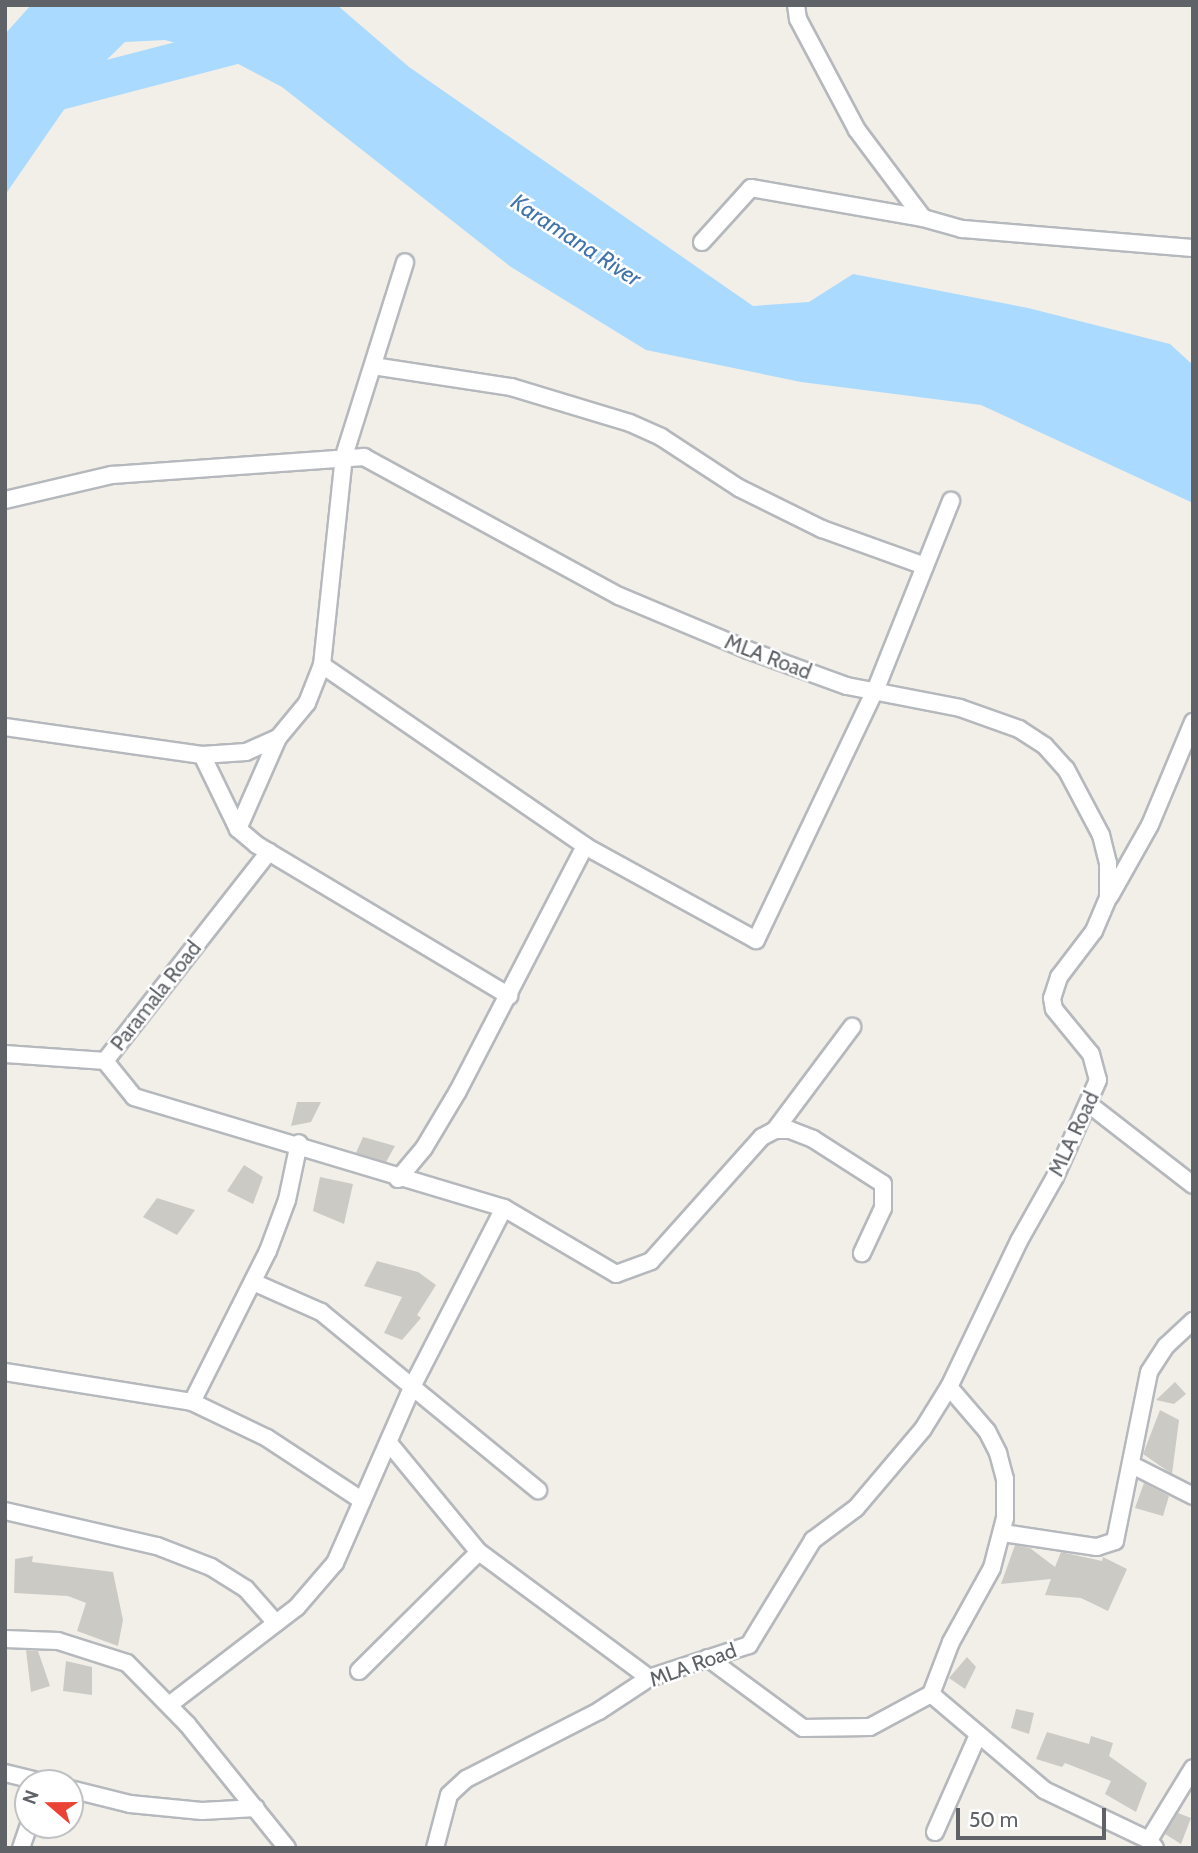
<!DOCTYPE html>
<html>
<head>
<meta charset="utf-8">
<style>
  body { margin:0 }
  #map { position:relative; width:1198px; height:1853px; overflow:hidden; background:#f1efe8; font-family:Cabin,sans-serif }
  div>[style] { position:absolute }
  .water>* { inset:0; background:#aadaff }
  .river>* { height:37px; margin:-18.5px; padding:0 18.5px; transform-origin:18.5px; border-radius:18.5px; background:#aadaff }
  .building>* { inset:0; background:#cccac5 }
  .roads { filter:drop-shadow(2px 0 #b5b8bc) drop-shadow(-2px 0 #b5b8bc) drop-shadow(0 2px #b5b8bc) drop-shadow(0 -2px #b5b8bc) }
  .minor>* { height:16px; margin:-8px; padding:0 8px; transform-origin:8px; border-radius:8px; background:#fff }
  span { translate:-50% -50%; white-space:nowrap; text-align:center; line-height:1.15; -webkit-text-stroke:5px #fff; paint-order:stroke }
  .street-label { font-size:21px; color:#5f6368 }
  .water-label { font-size:23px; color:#4174aa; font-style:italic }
  .frame { position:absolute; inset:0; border:7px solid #5f6368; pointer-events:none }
  .north { position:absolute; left:14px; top:1769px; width:70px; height:70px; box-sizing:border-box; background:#fff; border:2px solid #bfc1c3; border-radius:50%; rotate:290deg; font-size:19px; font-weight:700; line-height:28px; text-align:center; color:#5f6368 }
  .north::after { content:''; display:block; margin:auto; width:24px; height:32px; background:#ea4335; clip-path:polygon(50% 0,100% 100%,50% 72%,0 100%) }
  .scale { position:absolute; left:956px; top:1808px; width:150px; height:32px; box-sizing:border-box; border:4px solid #5f6368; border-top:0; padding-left:9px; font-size:21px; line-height:24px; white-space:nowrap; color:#5f6368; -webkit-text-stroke:5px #fff; paint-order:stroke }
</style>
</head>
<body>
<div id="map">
  <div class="water">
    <div style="clip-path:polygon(31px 5px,337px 5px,409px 67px,753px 306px,809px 302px,853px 274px,1028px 308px,1170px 344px,1193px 365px,1193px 503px,981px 405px,801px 382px,646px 350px,511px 267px,282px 87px,225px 57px,165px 40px,125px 42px,81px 85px,5px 195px,5px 34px)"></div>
  </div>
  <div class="river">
    <div style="left:5px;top:132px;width:50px;rotate:-46.6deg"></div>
    <div style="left:39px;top:96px;width:218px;rotate:-14.6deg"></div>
    <div style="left:250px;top:41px;width:8px;rotate:30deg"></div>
  </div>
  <div class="building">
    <div style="clip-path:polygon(297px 1102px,321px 1102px,311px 1122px,291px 1126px)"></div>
    <div style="clip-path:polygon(363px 1137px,395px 1146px,386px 1162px,356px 1153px)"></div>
    <div style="clip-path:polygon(244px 1165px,263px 1177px,253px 1204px,227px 1191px)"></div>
    <div style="clip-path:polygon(320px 1177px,353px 1184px,344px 1224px,313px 1211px)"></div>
    <div style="clip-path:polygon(157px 1198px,195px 1210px,177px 1235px,143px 1217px)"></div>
    <div style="clip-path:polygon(377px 1261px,418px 1272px,436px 1285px,417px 1315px,421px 1318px,402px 1340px,384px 1333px,402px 1297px,364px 1286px)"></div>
    <div style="clip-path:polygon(1175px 1382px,1186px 1394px,1174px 1404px,1156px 1400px)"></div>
    <div style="clip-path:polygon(1160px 1410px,1179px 1420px,1172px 1474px,1143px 1454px)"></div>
    <div style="clip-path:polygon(1144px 1483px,1169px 1496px,1163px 1516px,1135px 1508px)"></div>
    <div style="clip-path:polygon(1015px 1545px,1030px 1548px,1055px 1567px,1061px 1552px,1102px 1561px,1103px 1557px,1127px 1569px,1108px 1611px,1081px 1598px,1045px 1595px,1051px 1579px,1001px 1584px)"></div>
    <div style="clip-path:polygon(33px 1556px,32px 1562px,113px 1572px,123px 1620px,118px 1646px,77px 1631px,86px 1603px,68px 1596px,14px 1593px,15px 1559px)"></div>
    <div style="clip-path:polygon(26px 1650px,38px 1651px,50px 1686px,31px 1692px)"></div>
    <div style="clip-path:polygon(967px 1657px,976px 1667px,965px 1689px,949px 1678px)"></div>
    <div style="clip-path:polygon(66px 1661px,92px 1667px,92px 1695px,63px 1691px)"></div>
    <div style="clip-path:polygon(1016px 1709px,1034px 1713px,1029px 1734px,1011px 1728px)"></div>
    <div style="clip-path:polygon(1047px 1732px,1089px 1744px,1091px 1736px,1113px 1743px,1109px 1756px,1147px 1783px,1136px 1812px,1105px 1794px,1111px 1781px,1065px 1763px,1062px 1767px,1036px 1759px)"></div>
    <div style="clip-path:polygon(1178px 1813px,1191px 1818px,1181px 1844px,1165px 1834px)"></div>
  </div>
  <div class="roads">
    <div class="minor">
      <div style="left:796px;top:5px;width:14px;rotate:82deg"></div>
      <div style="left:798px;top:19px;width:126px;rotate:62deg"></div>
      <div style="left:857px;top:130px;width:110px;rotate:53.1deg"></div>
      <div style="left:702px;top:242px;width:73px;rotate:-47.8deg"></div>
      <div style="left:751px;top:188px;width:175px;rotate:9.9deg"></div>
      <div style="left:923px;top:218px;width:41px;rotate:15.8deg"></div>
      <div style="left:962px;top:229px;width:232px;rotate:4.7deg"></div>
      <div style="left:373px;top:366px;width:140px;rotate:8.7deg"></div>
      <div style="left:511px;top:387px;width:124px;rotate:16.8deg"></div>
      <div style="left:630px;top:423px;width:34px;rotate:24deg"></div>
      <div style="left:661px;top:437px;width:93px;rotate:33.2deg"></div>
      <div style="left:739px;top:488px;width:93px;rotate:26.3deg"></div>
      <div style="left:822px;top:529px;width:109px;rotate:19.8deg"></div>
      <div style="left:5px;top:500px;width:110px;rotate:-13.2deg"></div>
      <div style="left:112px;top:475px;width:253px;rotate:-4.1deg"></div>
      <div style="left:364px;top:457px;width:290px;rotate:28.6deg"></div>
      <div style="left:619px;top:596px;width:140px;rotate:22.7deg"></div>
      <div style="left:748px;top:650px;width:105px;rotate:20deg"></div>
      <div style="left:847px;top:686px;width:115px;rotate:11deg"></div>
      <div style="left:960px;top:708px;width:63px;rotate:19.6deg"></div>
      <div style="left:1019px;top:729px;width:31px;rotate:33deg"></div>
      <div style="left:1045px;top:746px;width:31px;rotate:48deg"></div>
      <div style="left:1066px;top:769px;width:75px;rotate:62.1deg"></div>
      <div style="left:1101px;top:835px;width:29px;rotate:76deg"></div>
      <div style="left:1108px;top:863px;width:35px;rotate:90deg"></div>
      <div style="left:1108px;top:898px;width:36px;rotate:113deg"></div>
      <div style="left:1094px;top:931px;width:58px;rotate:127.3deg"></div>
      <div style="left:1059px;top:977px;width:22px;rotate:108deg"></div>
      <div style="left:1052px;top:998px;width:11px;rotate:80deg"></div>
      <div style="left:1054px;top:1009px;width:58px;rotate:50.6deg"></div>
      <div style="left:1091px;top:1054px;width:27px;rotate:75deg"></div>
      <div style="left:1098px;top:1080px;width:106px;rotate:113.9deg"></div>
      <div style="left:1055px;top:1177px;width:73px;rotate:119.4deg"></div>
      <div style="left:1019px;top:1241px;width:162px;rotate:115.6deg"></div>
      <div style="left:949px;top:1387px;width:49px;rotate:121.8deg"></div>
      <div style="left:923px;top:1429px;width:104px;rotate:130.3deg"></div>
      <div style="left:856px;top:1508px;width:54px;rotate:143.3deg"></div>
      <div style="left:813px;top:1540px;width:123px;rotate:121.4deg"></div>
      <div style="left:749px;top:1645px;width:105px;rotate:161.7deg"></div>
      <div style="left:649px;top:1678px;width:60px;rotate:146.6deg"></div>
      <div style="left:599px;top:1711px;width:149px;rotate:152.9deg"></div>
      <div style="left:466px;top:1779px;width:23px;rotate:137deg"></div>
      <div style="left:449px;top:1795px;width:55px;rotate:104.8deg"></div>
      <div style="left:322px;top:665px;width:319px;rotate:34.5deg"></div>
      <div style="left:585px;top:846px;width:195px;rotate:28.8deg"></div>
      <div style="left:756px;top:940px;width:276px;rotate:-64.5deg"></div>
      <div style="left:875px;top:691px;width:205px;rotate:-68.2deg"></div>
      <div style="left:5px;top:727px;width:199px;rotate:8.1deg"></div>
      <div style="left:202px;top:755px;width:44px;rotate:-3.9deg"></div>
      <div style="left:246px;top:752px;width:35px;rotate:-24deg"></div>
      <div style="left:278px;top:738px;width:45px;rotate:-50.4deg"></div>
      <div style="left:307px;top:703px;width:41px;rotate:-68.5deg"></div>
      <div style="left:322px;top:665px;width:210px;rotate:-84deg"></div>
      <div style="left:344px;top:456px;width:203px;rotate:-72.5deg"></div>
      <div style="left:202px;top:755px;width:82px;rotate:64.1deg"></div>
      <div style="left:238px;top:829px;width:25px;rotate:40deg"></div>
      <div style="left:257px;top:845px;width:294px;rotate:30.9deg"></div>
      <div style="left:238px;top:829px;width:99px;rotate:-66.3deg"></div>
      <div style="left:1110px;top:896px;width:81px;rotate:-60.6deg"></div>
      <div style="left:1150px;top:825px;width:112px;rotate:-67.3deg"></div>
      <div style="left:5px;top:1054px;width:100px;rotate:4deg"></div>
      <div style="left:105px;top:1061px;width:266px;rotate:-51.9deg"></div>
      <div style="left:105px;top:1061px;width:46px;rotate:51.1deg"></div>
      <div style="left:134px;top:1097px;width:386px;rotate:16.7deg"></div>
      <div style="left:504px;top:1208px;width:130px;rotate:30.5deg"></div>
      <div style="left:616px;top:1274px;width:37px;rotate:-20deg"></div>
      <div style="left:651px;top:1261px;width:166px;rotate:-48.2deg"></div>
      <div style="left:762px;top:1137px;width:15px;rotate:-28deg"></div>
      <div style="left:775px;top:1130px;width:15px"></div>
      <div style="left:790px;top:1130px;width:25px;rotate:21deg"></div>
      <div style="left:813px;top:1139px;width:83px;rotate:32.7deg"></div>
      <div style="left:883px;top:1184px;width:24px;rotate:90deg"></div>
      <div style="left:883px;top:1208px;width:50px;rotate:115deg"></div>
      <div style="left:1090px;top:1105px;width:130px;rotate:37.8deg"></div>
      <div style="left:775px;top:1130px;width:129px;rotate:-53.2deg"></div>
      <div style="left:398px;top:1179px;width:40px;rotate:-50deg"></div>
      <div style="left:424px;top:1148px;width:66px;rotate:-59.2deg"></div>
      <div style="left:458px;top:1091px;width:276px;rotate:-62.6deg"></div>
      <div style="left:253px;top:1282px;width:74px;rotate:23.8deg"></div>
      <div style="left:321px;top:1312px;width:281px;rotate:39.4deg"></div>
      <div style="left:5px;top:1372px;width:189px;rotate:9.1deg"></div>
      <div style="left:192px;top:1402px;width:83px;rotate:25.6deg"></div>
      <div style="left:267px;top:1438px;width:111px;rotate:33.3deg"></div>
      <div style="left:949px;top:1387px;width:58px;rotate:49.2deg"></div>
      <div style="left:987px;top:1431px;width:25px;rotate:63deg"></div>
      <div style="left:998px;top:1453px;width:27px;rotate:75deg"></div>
      <div style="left:1005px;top:1479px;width:39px;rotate:90deg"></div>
      <div style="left:1005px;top:1518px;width:52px;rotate:104.6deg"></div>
      <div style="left:992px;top:1568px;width:85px;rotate:119deg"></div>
      <div style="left:951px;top:1642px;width:56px;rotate:111deg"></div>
      <div style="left:931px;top:1694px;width:148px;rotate:40.3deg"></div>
      <div style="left:1044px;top:1790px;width:116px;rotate:25.5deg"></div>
      <div style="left:1149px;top:1840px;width:10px;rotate:53deg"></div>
      <div style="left:192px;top:1402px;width:169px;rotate:-63.3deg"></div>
      <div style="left:268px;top:1251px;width:54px;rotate:-69.6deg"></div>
      <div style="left:287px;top:1200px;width:58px;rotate:-78.1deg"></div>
      <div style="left:389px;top:1443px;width:141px;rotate:50.5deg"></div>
      <div style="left:479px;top:1552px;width:212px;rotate:36.5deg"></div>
      <div style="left:1132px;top:1465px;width:68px;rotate:26.9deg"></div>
      <div style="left:5px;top:1511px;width:156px;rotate:13deg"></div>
      <div style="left:157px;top:1546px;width:58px;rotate:21.3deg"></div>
      <div style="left:211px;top:1567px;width:41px;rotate:32.2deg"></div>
      <div style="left:246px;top:1589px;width:45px;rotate:48.6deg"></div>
      <div style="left:1003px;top:1533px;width:95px;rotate:8.5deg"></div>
      <div style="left:1097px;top:1547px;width:19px;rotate:-18deg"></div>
      <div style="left:1115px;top:1541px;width:172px;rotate:-78.6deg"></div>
      <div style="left:1149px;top:1372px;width:31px;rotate:-57deg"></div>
      <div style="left:1166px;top:1346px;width:37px;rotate:-43deg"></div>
      <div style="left:5px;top:1639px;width:53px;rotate:2.2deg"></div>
      <div style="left:58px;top:1641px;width:72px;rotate:17.7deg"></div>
      <div style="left:127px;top:1663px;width:86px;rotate:45.5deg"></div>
      <div style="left:187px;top:1724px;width:159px;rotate:51.1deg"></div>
      <div style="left:708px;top:1658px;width:118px;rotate:36.4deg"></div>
      <div style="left:803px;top:1728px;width:67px;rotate:-0.9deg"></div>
      <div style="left:870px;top:1727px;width:69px;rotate:-28.4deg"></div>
      <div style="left:359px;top:1671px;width:169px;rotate:-44.8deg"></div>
      <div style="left:169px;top:1705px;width:161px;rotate:-37.4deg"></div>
      <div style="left:297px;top:1607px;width:58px;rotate:-49.2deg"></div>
      <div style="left:335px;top:1563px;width:194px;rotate:-66.3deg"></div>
      <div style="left:413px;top:1385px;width:199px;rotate:-62.8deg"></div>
      <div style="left:5px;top:1773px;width:42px;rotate:13.7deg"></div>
      <div style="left:70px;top:1789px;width:62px;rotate:14deg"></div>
      <div style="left:130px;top:1804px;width:72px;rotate:5.6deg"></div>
      <div style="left:202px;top:1811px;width:54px;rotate:-3.2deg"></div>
      <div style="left:935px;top:1832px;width:106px;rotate:-66.1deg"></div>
      <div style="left:1149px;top:1840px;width:84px;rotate:-58.6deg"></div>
      <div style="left:21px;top:1848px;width:24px;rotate:-71deg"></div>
    </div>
  </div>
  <div class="street-label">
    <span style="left:768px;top:657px;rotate:21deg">MLA Road</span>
    <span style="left:156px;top:996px;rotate:-52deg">Paramala Road</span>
    <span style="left:1074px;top:1134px;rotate:-65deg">MLA Road</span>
    <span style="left:693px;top:1665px;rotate:-20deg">MLA Road</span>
  </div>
  <div class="water-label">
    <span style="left:576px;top:240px;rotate:33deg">Karamana River</span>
  </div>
  <div class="frame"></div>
  <div class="north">N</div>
  <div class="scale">50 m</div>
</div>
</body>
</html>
